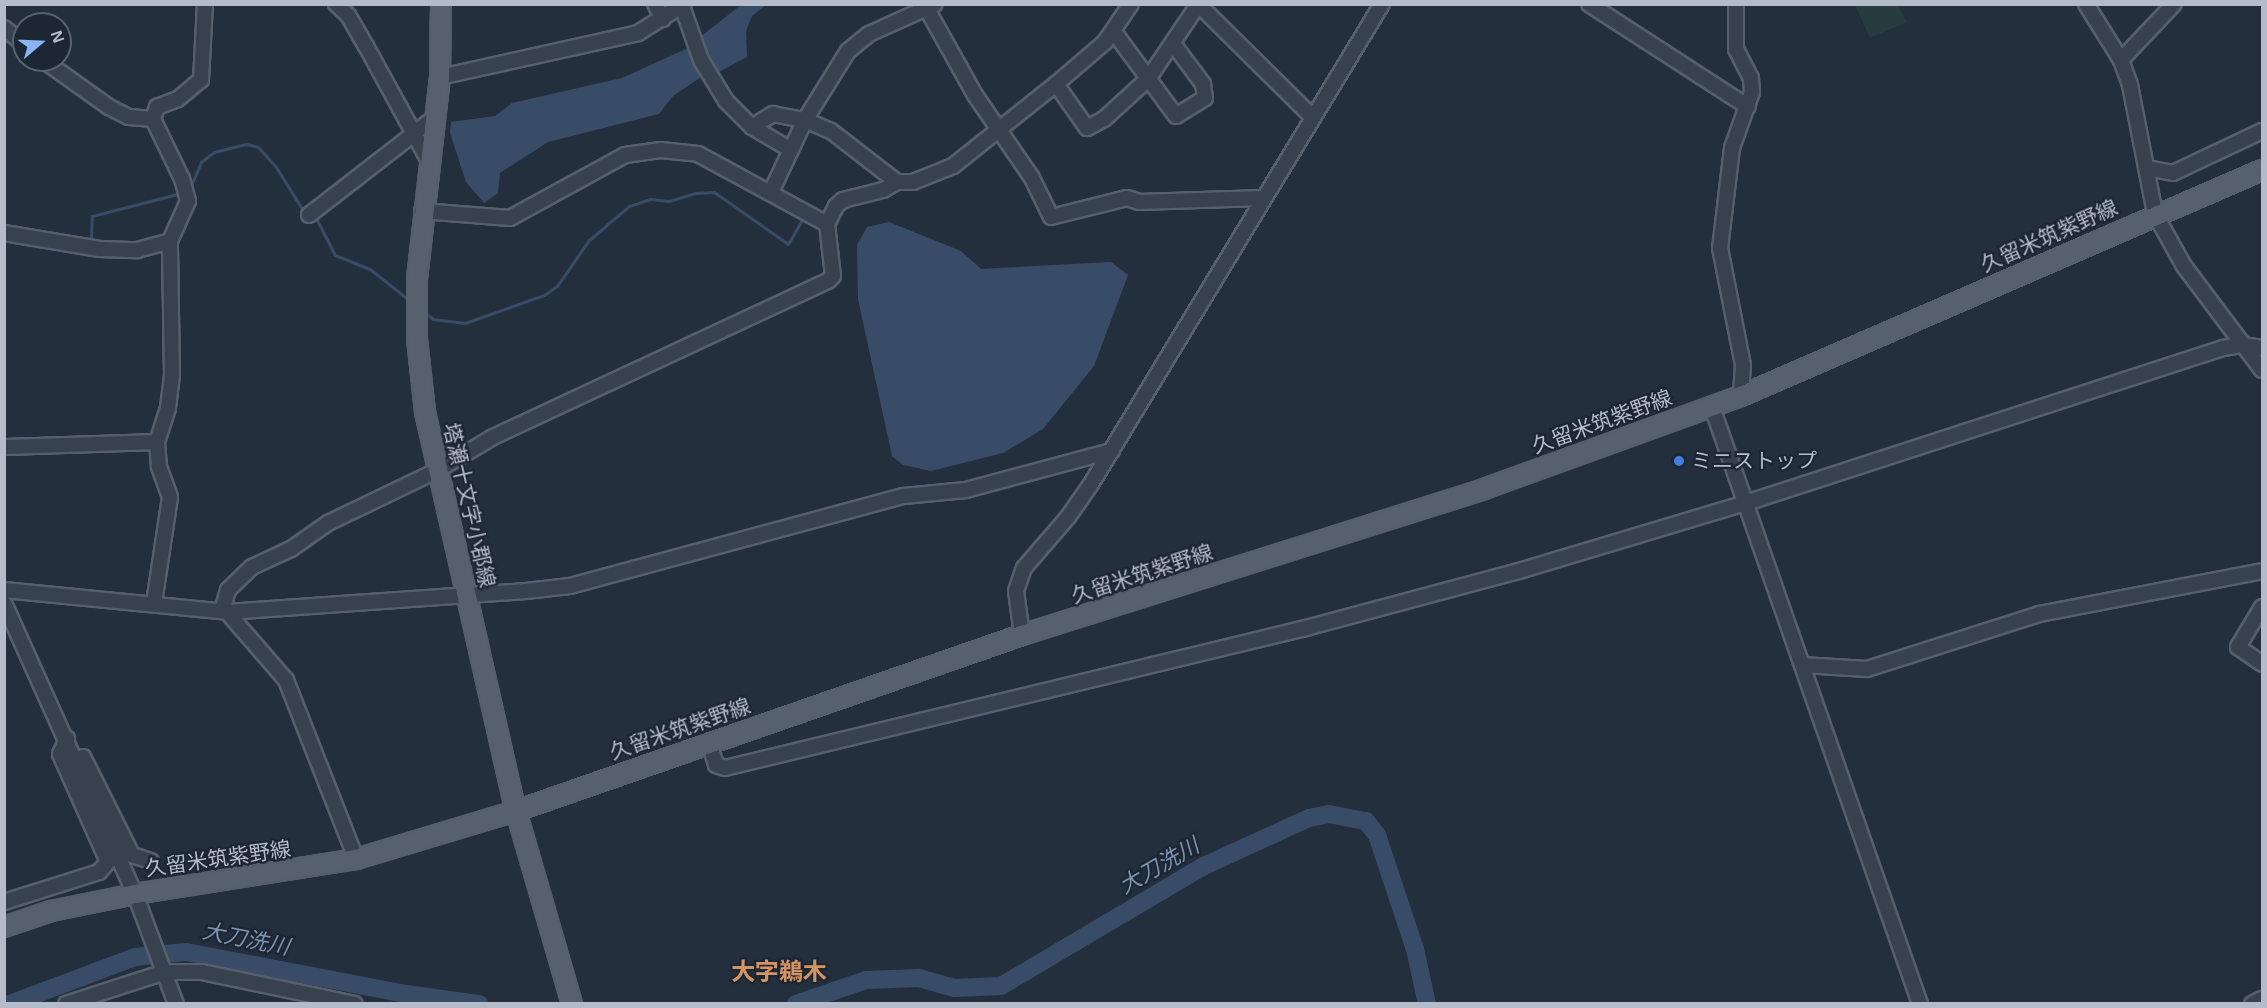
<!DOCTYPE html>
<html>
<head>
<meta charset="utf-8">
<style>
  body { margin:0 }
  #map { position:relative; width:2267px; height:1008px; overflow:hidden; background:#242f3e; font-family:Helvetica,"Noto Sans JP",sans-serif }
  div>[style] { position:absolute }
  .green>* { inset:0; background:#263c3f }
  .water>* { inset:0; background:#394c67 }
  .stream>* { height:3px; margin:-1.5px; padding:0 1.5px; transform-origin:1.5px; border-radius:1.5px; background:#394c67 }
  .river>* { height:18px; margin:-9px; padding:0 9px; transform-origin:9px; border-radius:9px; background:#394c67 }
  .roads { filter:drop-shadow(2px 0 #565f6c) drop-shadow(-2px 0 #565f6c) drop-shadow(0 2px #565f6c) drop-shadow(0 -2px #565f6c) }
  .minor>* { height:14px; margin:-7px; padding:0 7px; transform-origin:7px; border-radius:7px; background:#38414e }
  .major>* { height:18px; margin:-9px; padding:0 9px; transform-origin:9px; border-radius:9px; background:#56606e }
  .dots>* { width:16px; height:16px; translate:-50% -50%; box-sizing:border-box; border:3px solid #1d2633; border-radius:50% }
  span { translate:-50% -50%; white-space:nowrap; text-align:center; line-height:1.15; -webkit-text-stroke:4.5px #1d2633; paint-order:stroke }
  .street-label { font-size:21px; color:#b4bcc9 }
  .poi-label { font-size:21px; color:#b4bcc9 }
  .left { translate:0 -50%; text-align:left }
  .water-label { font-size:22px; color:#7c92b1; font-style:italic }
  .quarter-label { font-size:24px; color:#d59563; font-weight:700 }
  .frame { position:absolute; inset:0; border:6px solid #b4bcc9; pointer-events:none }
  .north { position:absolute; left:12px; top:12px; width:60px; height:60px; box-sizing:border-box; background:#1d2633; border:2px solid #59626f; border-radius:50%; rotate:71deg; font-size:16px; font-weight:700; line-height:24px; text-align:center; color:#b4bcc9 }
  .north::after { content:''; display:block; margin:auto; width:21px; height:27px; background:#8ab4f8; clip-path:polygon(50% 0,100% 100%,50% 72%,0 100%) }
</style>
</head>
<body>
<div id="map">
  <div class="green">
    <div style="clip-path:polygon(1855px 5px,1898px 5px,1907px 22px,1870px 38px)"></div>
  </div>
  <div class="water">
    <div style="clip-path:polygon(741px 5px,766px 5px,752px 16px,746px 31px,747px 57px,715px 74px,700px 37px)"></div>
    <div style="clip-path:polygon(688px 48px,701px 77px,673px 96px,659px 114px,548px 142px,500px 173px,498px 193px,484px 203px,466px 182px,450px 133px,451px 122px,495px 116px,512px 103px,622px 78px)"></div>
    <div style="clip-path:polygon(889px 222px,961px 251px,981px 269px,1111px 262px,1128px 275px,1094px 366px,1043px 429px,1003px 453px,931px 471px,903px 465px,892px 456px,858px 299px,857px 245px,867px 227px)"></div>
  </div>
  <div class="stream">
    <div style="left:190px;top:188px;width:28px;rotate:-67deg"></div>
    <div style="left:201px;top:162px;width:16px;rotate:-38deg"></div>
    <div style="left:214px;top:152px;width:33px;rotate:-14deg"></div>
    <div style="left:246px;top:144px;width:12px;rotate:14deg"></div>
    <div style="left:258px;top:147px;width:27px;rotate:48deg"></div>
    <div style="left:276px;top:167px;width:57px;rotate:58deg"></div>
    <div style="left:311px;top:218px;width:6px;rotate:18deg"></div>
    <div style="left:317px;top:220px;width:39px;rotate:63deg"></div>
    <div style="left:335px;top:255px;width:38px;rotate:22deg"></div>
    <div style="left:370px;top:269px;width:51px;rotate:38.7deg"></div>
    <div style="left:22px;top:229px;width:70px;rotate:8.2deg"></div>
    <div style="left:91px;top:239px;width:23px;rotate:-88deg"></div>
    <div style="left:92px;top:216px;width:92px;rotate:-14.5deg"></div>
    <div style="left:425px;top:313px;width:10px;rotate:37deg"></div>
    <div style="left:433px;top:319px;width:32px;rotate:7deg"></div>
    <div style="left:465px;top:323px;width:84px;rotate:-19.5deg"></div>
    <div style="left:544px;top:295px;width:16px;rotate:-35deg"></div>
    <div style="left:557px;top:286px;width:56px;rotate:-55.2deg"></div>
    <div style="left:589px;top:240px;width:52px;rotate:-40.4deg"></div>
    <div style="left:629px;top:206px;width:22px;rotate:-18deg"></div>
    <div style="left:650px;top:199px;width:19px;rotate:6deg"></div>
    <div style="left:669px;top:201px;width:27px;rotate:-17deg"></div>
    <div style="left:695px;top:193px;width:19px;rotate:-3deg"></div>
    <div style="left:714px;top:192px;width:90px;rotate:35.1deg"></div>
    <div style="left:788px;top:244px;width:30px;rotate:-60deg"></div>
  </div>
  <div class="river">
    <div style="left:10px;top:1004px;width:134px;rotate:-20.6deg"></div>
    <div style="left:135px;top:957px;width:51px;rotate:-5.6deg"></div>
    <div style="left:186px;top:952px;width:224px;rotate:10.8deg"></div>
    <div style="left:406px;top:994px;width:74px;rotate:7.8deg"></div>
    <div style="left:796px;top:1004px;width:74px;rotate:-18.9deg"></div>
    <div style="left:866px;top:980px;width:53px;rotate:-2.2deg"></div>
    <div style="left:919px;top:978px;width:36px;rotate:16deg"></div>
    <div style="left:954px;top:988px;width:47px;rotate:-2.4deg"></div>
    <div style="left:1001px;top:986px;width:236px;rotate:-30.6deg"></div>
    <div style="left:1204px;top:866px;width:115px;rotate:-24.6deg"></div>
    <div style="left:1309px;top:818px;width:20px;rotate:-11deg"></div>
    <div style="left:1329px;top:814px;width:38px;rotate:11deg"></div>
    <div style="left:1366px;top:821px;width:18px;rotate:52deg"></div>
    <div style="left:1377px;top:835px;width:120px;rotate:71.6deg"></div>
    <div style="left:1415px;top:949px;width:56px;rotate:77.7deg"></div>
  </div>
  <div class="roads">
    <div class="minor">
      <div style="left:336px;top:4px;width:16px;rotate:43deg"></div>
      <div style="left:348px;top:15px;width:36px;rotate:60deg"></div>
      <div style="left:366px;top:46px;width:131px;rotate:61.3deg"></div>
      <div style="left:655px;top:4px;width:17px;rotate:62deg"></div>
      <div style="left:1198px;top:4px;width:159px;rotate:44.7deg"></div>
      <div style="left:1589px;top:4px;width:189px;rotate:32.9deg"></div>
      <div style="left:1736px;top:4px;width:45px;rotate:90deg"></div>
      <div style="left:1736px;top:49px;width:33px;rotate:63deg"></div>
      <div style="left:1751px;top:78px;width:14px;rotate:86deg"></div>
      <div style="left:1752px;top:92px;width:59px;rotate:109.7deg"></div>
      <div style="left:1732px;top:148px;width:101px;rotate:96.8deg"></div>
      <div style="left:1720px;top:248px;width:119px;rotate:78.9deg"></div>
      <div style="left:1743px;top:365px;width:31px;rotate:94deg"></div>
      <div style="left:2086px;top:4px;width:66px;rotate:58deg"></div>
      <div style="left:2121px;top:60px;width:27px;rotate:70deg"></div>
      <div style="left:2130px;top:85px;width:131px;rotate:79deg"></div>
      <div style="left:2155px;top:214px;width:60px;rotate:60.9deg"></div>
      <div style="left:2184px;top:266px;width:130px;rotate:53.1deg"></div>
      <div style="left:682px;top:6px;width:57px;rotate:70.6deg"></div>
      <div style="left:701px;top:60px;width:48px;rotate:58.6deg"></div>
      <div style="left:726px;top:101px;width:37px;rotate:45deg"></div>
      <div style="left:752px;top:127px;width:45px;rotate:30.5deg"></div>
      <div style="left:927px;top:9px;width:98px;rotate:60.8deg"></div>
      <div style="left:975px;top:95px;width:101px;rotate:55.5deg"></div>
      <div style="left:1032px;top:178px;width:43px;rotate:64deg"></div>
      <div style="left:1051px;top:217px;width:78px;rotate:-14deg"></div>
      <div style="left:1127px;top:198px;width:13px;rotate:18deg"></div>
      <div style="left:1139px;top:202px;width:123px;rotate:-1.9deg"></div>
      <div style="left:4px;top:28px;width:26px;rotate:39deg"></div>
      <div style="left:1114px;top:32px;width:104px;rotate:53.6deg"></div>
      <div style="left:1176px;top:116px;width:34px;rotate:-32deg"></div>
      <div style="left:1205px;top:98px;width:14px;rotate:-98deg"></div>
      <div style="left:1203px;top:84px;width:49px;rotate:-126.6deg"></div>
      <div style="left:43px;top:60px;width:81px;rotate:35.5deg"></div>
      <div style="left:109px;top:107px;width:22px;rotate:27deg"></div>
      <div style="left:129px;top:117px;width:24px;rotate:5deg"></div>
      <div style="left:2121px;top:60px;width:77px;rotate:-46.6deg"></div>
      <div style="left:440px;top:77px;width:203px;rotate:-12.5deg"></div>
      <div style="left:638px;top:33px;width:54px;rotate:-32.2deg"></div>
      <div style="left:1056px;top:84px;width:54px;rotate:54.8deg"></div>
      <div style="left:1087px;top:128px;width:19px;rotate:-28deg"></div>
      <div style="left:1104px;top:119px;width:59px;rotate:-42.3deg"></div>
      <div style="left:1148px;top:79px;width:89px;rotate:-56deg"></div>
      <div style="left:752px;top:127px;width:25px;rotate:-32deg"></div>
      <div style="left:773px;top:114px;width:33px;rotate:11deg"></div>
      <div style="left:805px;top:120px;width:28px;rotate:23deg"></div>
      <div style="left:831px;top:131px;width:83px;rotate:37.7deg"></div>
      <div style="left:897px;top:182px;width:16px"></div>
      <div style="left:913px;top:182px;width:43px;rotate:-21.8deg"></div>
      <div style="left:953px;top:166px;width:132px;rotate:-38.5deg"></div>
      <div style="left:1056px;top:84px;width:65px;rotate:-40.6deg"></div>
      <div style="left:1105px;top:42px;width:46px;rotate:-55.6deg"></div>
      <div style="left:2147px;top:168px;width:26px;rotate:11deg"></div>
      <div style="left:2173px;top:173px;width:98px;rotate:-25.3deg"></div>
      <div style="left:771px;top:192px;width:80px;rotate:-64.7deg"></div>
      <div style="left:805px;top:120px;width:81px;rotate:-58.1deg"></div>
      <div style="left:848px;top:51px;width:27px;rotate:-39deg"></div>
      <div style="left:869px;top:34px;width:72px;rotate:-24.4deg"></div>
      <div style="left:422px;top:211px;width:88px;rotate:4.5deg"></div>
      <div style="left:510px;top:218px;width:131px;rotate:-28.7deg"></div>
      <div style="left:625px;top:155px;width:36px;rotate:-8deg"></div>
      <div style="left:661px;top:150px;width:37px;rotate:6deg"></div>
      <div style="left:698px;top:154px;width:147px;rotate:28.5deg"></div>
      <div style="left:309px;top:215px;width:158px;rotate:-37.8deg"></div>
      <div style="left:4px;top:233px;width:97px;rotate:9.5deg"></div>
      <div style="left:100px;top:249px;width:37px;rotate:2deg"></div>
      <div style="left:137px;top:250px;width:34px;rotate:-15deg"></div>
      <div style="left:1712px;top:407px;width:632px;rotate:70.79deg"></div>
      <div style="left:4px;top:447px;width:153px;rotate:-1.9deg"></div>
      <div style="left:4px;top:590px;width:224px;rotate:5.6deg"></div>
      <div style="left:227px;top:612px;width:300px;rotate:-4deg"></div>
      <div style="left:526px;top:591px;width:44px;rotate:-6.5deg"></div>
      <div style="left:570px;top:586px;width:346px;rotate:-15.1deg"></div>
      <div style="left:904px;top:496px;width:62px;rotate:-5.5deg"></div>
      <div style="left:966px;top:490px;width:151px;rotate:-15deg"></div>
      <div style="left:4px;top:603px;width:319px;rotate:65.8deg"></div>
      <div style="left:135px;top:894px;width:117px;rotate:69.6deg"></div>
      <div style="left:154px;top:603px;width:107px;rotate:-81.4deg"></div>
      <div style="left:170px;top:497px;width:33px;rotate:-110deg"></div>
      <div style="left:159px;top:466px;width:24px;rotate:-95deg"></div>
      <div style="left:157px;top:442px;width:36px;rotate:-72deg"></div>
      <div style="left:168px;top:408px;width:33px;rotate:-83deg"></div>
      <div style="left:172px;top:375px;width:134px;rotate:-90.9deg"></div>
      <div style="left:170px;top:241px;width:44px;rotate:-65.8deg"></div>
      <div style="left:188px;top:201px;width:23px;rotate:-105deg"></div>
      <div style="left:182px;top:179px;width:67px;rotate:-115.8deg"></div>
      <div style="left:153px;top:119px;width:13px;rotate:-72deg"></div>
      <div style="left:157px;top:107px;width:22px;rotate:-21deg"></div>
      <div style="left:178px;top:99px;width:30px;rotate:-40deg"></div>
      <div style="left:201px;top:80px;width:76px;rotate:-87deg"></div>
      <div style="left:2262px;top:607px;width:47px;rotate:121deg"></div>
      <div style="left:2238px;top:647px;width:29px;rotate:35deg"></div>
      <div style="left:222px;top:611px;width:22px;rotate:-74deg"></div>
      <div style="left:228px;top:590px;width:33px;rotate:-44deg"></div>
      <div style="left:252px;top:567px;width:43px;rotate:-24.8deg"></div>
      <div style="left:291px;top:549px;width:45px;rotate:-35.1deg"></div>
      <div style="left:328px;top:523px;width:120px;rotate:-25.7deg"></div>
      <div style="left:436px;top:471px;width:66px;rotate:-30.8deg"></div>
      <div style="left:493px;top:437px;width:370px;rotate:-25deg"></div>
      <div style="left:828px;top:281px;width:7px;rotate:-45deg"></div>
      <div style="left:833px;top:276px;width:52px;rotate:-96.6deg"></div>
      <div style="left:827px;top:224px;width:20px;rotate:-63deg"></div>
      <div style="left:836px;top:206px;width:9px;rotate:-41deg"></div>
      <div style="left:843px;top:200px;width:41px;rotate:-14deg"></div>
      <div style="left:883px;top:190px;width:16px;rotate:-30deg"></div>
      <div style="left:227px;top:612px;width:90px;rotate:49.1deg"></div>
      <div style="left:286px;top:680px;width:192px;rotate:68.6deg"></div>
      <div style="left:1022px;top:635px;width:44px;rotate:-97.8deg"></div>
      <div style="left:1016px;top:591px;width:24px;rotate:-71deg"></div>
      <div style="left:1024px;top:568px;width:67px;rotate:-49.2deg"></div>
      <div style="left:1068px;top:517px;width:40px;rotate:-55.1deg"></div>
      <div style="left:1091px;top:484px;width:561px;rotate:-58.77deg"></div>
      <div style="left:1802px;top:665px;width:65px;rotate:3.5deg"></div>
      <div style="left:1867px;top:669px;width:181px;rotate:-17.7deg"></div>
      <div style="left:2039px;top:614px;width:227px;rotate:-10.9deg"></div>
      <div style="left:709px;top:743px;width:23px;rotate:72deg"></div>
      <div style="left:716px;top:765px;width:9px;rotate:18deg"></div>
      <div style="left:725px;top:768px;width:598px;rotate:-13.55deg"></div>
      <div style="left:1306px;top:628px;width:220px;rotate:-15deg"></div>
      <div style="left:1519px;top:571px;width:237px;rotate:-16.7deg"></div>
      <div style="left:1746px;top:503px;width:502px;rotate:-18deg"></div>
      <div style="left:2223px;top:348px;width:20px;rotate:-9deg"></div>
      <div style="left:2243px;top:345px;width:19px;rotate:9deg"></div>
      <div style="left:83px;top:757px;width:110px;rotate:63.4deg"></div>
      <div style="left:132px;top:855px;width:20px;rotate:18deg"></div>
      <div style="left:4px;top:902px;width:100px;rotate:-17.5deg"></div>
      <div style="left:99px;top:872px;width:13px;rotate:-48deg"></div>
      <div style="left:108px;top:862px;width:118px;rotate:-114deg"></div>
      <div style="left:60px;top:754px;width:17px;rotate:-65deg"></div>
      <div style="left:66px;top:1004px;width:104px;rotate:-17.9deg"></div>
      <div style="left:165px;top:972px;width:37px"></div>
      <div style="left:202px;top:972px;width:156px;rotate:11.8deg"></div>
      <div style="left:2252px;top:1004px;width:11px;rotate:-27deg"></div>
    </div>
    <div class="major">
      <div style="left:441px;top:4px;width:73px;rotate:90.8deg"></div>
      <div style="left:440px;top:77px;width:202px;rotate:96.5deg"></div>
      <div style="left:417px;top:278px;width:61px;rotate:90deg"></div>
      <div style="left:417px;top:339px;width:73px;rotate:83.7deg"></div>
      <div style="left:425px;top:412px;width:409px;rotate:77.2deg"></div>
      <div style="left:516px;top:811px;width:201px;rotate:73.8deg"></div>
      <div style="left:4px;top:927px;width:50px;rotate:-18.8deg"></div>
      <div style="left:51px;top:911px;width:86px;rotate:-11.4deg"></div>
      <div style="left:135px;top:894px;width:224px;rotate:-9deg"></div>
      <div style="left:356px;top:859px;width:167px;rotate:-16.7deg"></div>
      <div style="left:516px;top:811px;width:536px;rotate:-19.18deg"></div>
      <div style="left:1022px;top:635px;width:485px;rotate:-17.5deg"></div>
      <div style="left:1484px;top:489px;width:273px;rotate:-19.9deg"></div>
      <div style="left:1741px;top:396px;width:568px;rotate:-23.45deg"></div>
    </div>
  </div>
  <div class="dots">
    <div style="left:1679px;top:461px;background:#3f7fe0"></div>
  </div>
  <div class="street-label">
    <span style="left:2049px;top:236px;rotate:-24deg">久留米筑紫野線</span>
    <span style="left:1602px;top:422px;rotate:-20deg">久留米筑紫野線</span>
    <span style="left:469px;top:505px;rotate:77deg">塔瀬十文字小郡線</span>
    <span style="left:1142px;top:574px;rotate:-18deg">久留米筑紫野線</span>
    <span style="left:680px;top:729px;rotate:-19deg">久留米筑紫野線</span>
    <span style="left:218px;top:859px;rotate:-8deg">久留米筑紫野線</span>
  </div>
  <div class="poi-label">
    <span class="left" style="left:1691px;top:461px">ミニストップ</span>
  </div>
  <div class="water-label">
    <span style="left:1159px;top:866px;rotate:-30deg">大刀洗川</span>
    <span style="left:246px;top:939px;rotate:11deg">大刀洗川</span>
  </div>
  <div class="quarter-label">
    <span style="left:779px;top:972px">大字鵜木</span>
  </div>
  <div class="frame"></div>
  <div class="north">N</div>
</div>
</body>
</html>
